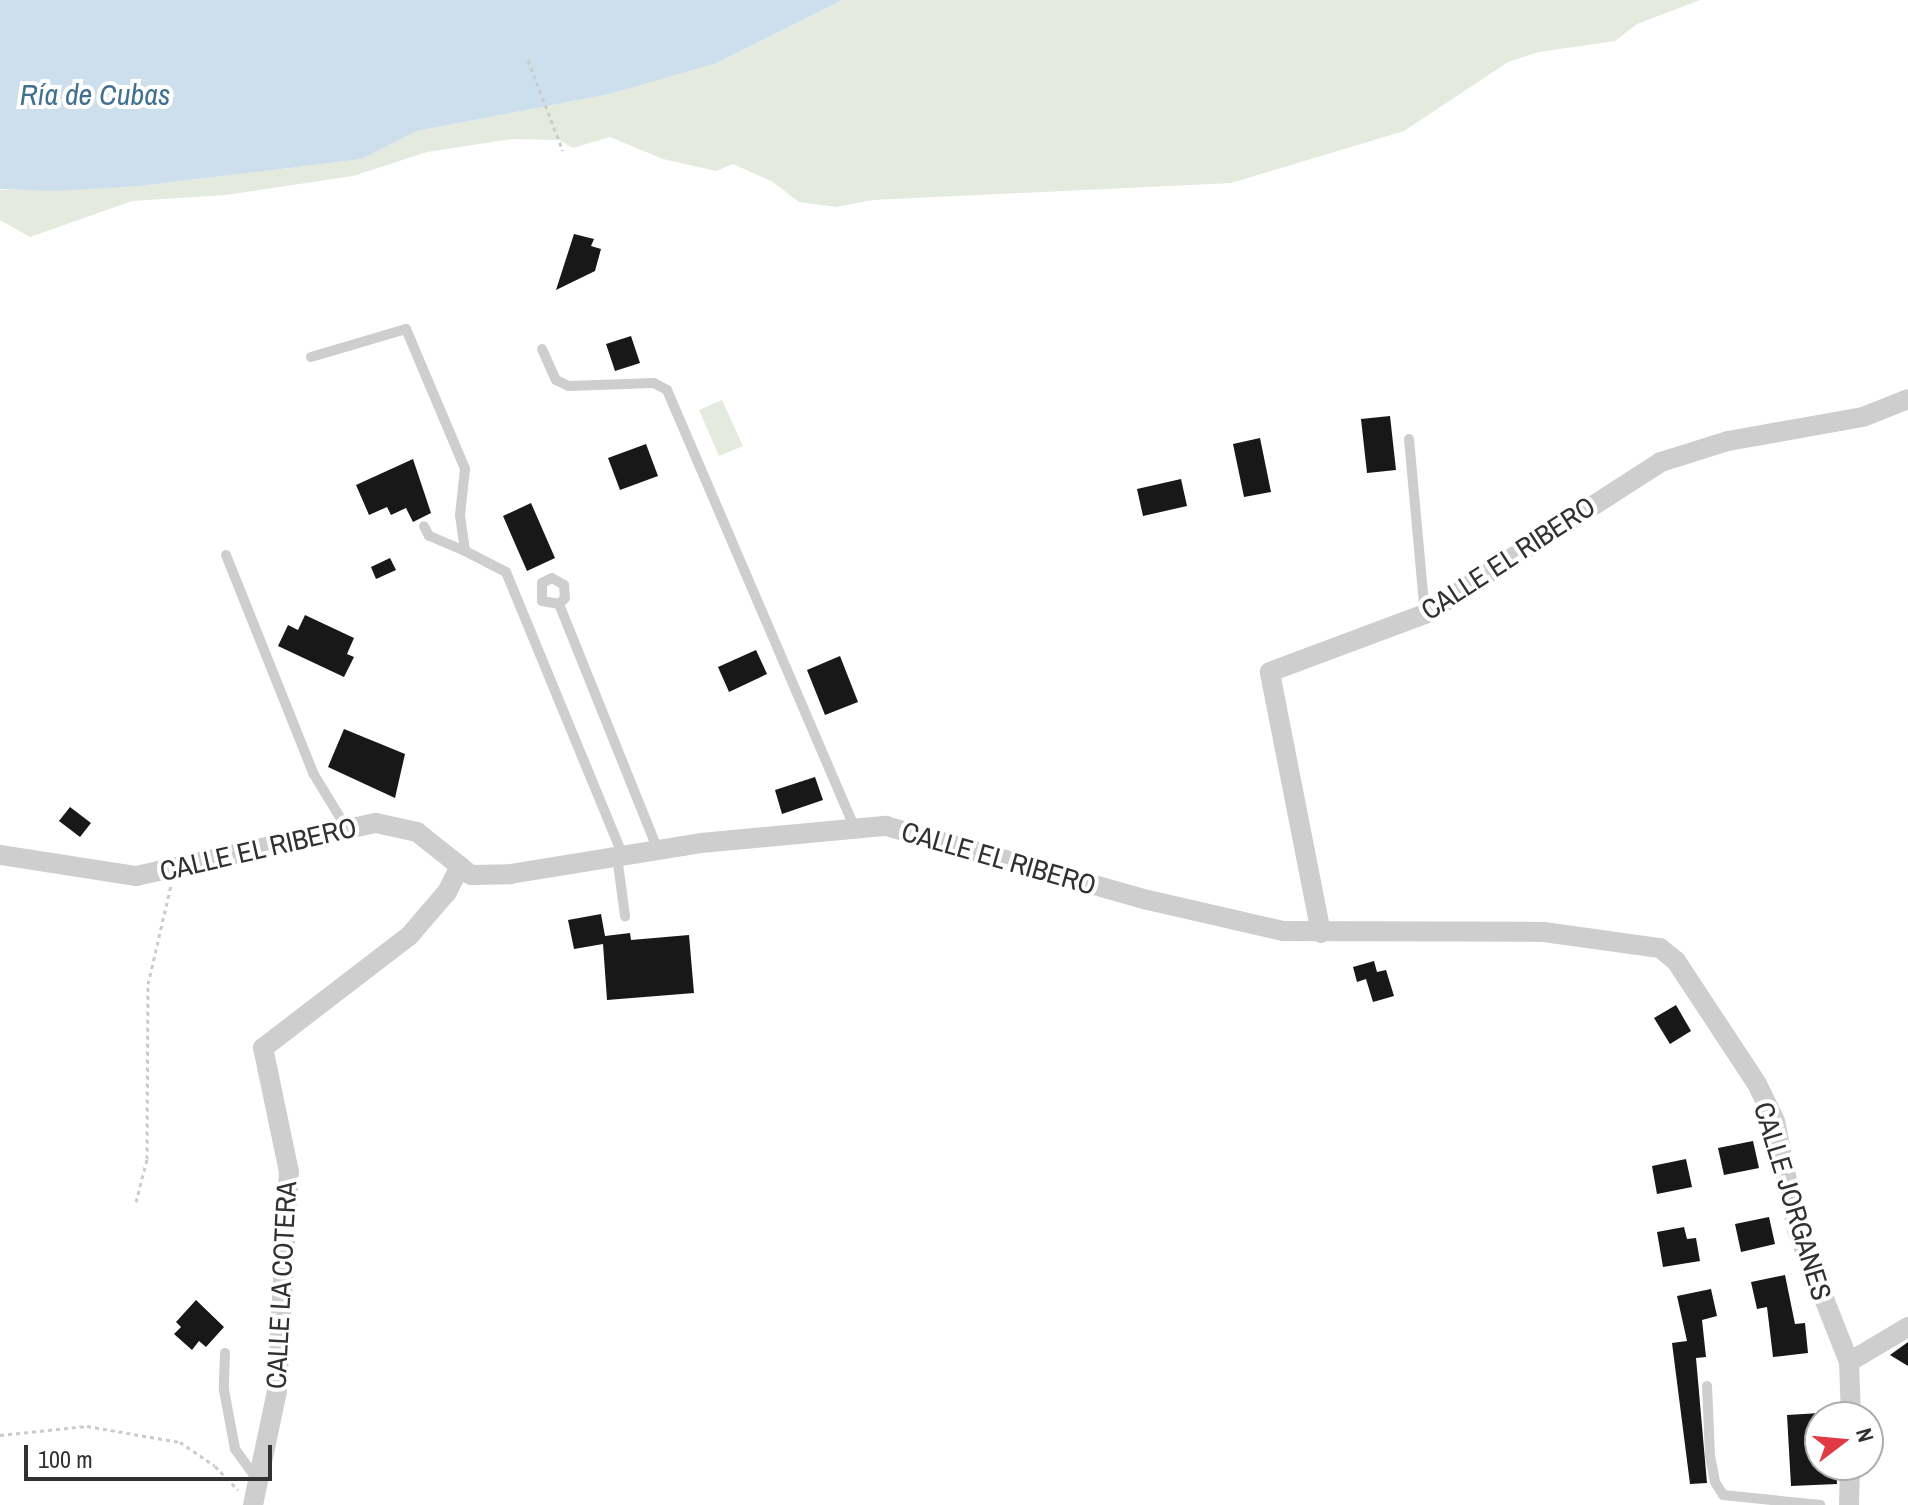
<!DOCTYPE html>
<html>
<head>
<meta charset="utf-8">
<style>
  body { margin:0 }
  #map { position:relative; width:1908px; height:1505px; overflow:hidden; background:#fff; font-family:"Archivo Narrow",sans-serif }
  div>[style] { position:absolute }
  .green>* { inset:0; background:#e4eadd }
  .water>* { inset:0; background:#cddfec }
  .building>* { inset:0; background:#181818 }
  .path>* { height:3px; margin-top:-1.5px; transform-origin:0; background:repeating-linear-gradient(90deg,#cbcbcb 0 4px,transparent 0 8px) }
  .service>* { height:10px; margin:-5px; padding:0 5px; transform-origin:5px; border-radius:5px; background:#cecece }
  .minor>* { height:20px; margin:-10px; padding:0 10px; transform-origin:10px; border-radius:10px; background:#cecece }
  span { translate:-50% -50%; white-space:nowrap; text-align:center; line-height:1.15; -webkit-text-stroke:8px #fff; paint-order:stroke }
  .street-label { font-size:28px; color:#313131 }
  .water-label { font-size:30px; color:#407191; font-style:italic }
  .north { position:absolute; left:1804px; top:1401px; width:80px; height:80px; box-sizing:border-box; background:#fff; border:2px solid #adadad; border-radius:50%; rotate:74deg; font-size:22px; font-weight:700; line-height:32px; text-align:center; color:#313131 }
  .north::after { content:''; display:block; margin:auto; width:28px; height:36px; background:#e03a44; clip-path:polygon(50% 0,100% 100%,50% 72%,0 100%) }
  .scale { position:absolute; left:24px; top:1445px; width:248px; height:36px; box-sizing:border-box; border:4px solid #313131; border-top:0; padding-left:10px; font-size:24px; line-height:28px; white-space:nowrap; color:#313131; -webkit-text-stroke:6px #fff; paint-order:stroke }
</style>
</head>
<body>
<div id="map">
  <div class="green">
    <div style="clip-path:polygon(842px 0,1700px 0,1637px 24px,1615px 41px,1539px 52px,1508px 62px,1404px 131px,1231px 183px,873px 200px,836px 207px,799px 202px,773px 182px,733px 164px,716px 171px,663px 159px,610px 137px,573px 148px,559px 140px,512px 139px,427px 152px,353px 176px,226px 195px,132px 201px,30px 237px,0 220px,0 190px,140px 186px,362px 159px,417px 131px,610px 94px,714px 64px)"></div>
    <div style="clip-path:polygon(722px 400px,743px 446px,719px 456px,699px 410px)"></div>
  </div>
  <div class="water">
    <div style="clip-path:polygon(0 0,842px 0,714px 64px,610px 94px,417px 131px,362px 159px,140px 186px,53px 191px,0 189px)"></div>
  </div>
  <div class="building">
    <div style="clip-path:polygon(574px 234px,594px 239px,591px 246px,601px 249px,595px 271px,556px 290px)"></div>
    <div style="clip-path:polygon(631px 336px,640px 363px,615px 371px,606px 344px)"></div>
    <div style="clip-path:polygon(1390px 416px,1396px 470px,1367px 473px,1361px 419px)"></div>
    <div style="clip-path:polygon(1260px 438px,1271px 492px,1244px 497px,1233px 444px)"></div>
    <div style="clip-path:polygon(646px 444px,658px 476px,620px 490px,608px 458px)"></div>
    <div style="clip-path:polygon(413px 459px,431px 513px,413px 522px,406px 508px,391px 515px,387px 507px,369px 515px,356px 485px)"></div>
    <div style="clip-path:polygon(1181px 479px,1187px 506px,1143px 516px,1137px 489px)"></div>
    <div style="clip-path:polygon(531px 503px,555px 558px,527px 571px,503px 516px)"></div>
    <div style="clip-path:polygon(390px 558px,396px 570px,376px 579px,371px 567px)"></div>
    <div style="clip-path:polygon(305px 615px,354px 638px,347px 654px,354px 657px,344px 677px,278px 646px,288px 625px,298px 630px)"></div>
    <div style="clip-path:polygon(756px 650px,767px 674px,729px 692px,718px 667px)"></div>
    <div style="clip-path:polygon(840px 656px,858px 702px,825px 715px,807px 670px)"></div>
    <div style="clip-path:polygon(344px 729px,405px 754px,395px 798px,328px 767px)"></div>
    <div style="clip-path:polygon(815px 777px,823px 800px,782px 814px,775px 790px)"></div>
    <div style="clip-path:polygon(70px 807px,91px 823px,80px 837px,59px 821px)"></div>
    <div style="clip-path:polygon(601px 914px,605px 936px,630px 933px,631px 940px,689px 935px,694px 993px,607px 1000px,603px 944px,574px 949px,568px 920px)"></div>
    <div style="clip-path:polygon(1374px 961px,1377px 972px,1386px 970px,1394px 996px,1373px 1002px,1366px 979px,1357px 982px,1353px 967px)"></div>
    <div style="clip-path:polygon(1676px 1005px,1691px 1031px,1670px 1044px,1654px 1018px)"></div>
    <div style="clip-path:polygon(1753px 1141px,1759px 1168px,1724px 1175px,1718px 1148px)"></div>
    <div style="clip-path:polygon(1686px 1159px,1692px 1187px,1657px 1194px,1652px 1166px)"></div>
    <div style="clip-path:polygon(1769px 1217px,1775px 1244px,1741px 1252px,1735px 1224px)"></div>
    <div style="clip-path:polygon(1684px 1227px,1687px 1239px,1696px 1238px,1700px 1261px,1663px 1267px,1657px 1232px)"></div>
    <div style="clip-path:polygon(1785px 1275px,1795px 1324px,1805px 1323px,1808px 1353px,1773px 1357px,1767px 1307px,1757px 1309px,1751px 1282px)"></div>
    <div style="clip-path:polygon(1711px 1289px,1717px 1316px,1702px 1320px,1706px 1357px,1696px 1358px,1707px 1483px,1690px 1484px,1672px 1343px,1687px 1341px,1677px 1296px)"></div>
    <div style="clip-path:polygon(196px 1300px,224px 1327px,206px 1347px,199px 1341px,192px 1350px,174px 1334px,181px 1327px,176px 1322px)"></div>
    <div style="clip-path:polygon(1908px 1342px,1908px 1366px,1890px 1355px)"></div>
    <div style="clip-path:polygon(1820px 1413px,1820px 1465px,1836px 1465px,1837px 1484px,1791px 1486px,1787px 1415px)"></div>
  </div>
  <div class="path">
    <div style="left:528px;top:60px;width:97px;rotate:69deg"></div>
    <div style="left:136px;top:1202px;width:44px;rotate:-75.7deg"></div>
    <div style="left:147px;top:1159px;width:175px;rotate:-89.7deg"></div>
    <div style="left:148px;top:984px;width:102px;rotate:-76.9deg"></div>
    <div style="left:0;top:1435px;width:87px;rotate:-5.9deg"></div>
    <div style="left:87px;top:1426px;width:94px;rotate:9.8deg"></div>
    <div style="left:180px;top:1442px;width:42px;rotate:34.4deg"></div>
    <div style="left:215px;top:1466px;width:33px;rotate:46deg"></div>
  </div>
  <div class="service">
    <div style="left:542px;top:349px;width:34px;rotate:66deg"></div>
    <div style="left:556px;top:380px;width:14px;rotate:25deg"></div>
    <div style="left:569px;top:386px;width:85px;rotate:-2deg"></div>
    <div style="left:654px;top:383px;width:15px;rotate:28deg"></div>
    <div style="left:667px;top:390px;width:477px;rotate:66.8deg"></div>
    <div style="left:311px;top:357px;width:99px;rotate:-16.4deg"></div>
    <div style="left:406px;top:329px;width:152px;rotate:67.1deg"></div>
    <div style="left:465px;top:469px;width:46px;rotate:96.2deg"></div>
    <div style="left:460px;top:515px;width:36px;rotate:82deg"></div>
    <div style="left:465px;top:551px;width:39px;rotate:-157deg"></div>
    <div style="left:429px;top:536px;width:11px;rotate:-117deg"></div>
    <div style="left:1409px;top:439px;width:176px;rotate:84.8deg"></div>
    <div style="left:465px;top:551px;width:46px;rotate:27.1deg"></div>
    <div style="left:506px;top:572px;width:307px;rotate:67.6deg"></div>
    <div style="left:226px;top:555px;width:235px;rotate:68.2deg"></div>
    <div style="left:313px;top:773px;width:63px;rotate:58.6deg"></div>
    <div style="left:559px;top:604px;width:17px;rotate:-170deg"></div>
    <div style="left:542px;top:601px;width:18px;rotate:-90deg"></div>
    <div style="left:542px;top:583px;width:11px;rotate:-27deg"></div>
    <div style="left:552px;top:578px;width:14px;rotate:30deg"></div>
    <div style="left:564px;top:585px;width:13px;rotate:86deg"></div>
    <div style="left:565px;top:598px;width:8px;rotate:135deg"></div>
    <div style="left:559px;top:604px;width:265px;rotate:68.1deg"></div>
    <div style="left:617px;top:856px;width:61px;rotate:82.4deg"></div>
    <div style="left:225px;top:1353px;width:37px;rotate:92deg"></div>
    <div style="left:224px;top:1390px;width:60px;rotate:79.4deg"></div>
    <div style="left:235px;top:1449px;width:37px;rotate:54deg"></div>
    <div style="left:1707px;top:1386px;width:70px;rotate:87.5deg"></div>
    <div style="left:1710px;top:1456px;width:26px;rotate:79deg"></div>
    <div style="left:1715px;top:1482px;width:15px;rotate:58deg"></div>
    <div style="left:1723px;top:1495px;width:98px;rotate:5.9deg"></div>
  </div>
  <div class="minor">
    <div style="left:0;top:855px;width:138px;rotate:8.8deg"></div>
    <div style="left:136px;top:876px;width:246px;rotate:-12.5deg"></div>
    <div style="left:376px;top:823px;width:42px;rotate:12.4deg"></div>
    <div style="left:417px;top:832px;width:69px;rotate:38.5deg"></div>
    <div style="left:471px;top:875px;width:39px;rotate:-1deg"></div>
    <div style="left:510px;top:874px;width:193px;rotate:-9.2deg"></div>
    <div style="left:701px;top:843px;width:186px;rotate:-5.3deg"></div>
    <div style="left:886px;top:826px;width:272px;rotate:15.8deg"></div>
    <div style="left:1148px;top:900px;width:139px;rotate:12.9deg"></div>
    <div style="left:1283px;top:931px;width:261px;rotate:0.2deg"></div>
    <div style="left:1544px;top:932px;width:117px;rotate:7.9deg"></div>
    <div style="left:1660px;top:948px;width:21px;rotate:39deg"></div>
    <div style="left:1676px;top:961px;width:147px;rotate:56.6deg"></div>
    <div style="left:1757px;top:1084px;width:41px;rotate:64.1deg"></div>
    <div style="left:1775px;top:1121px;width:111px;rotate:78.6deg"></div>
    <div style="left:1797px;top:1230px;width:142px;rotate:68.5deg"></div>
    <div style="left:1849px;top:1362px;width:55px;rotate:87.9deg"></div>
    <div style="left:1321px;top:933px;width:266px;rotate:-101.1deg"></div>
    <div style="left:1270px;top:672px;width:165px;rotate:-20.5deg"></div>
    <div style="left:1425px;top:614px;width:281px;rotate:-32.8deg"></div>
    <div style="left:1661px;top:462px;width:70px;rotate:-17.4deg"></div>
    <div style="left:1728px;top:441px;width:137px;rotate:-10.1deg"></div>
    <div style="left:1863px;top:417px;width:48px;rotate:-21.8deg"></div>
    <div style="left:1849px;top:1362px;width:69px;rotate:-30.7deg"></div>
    <div style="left:253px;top:1505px;width:116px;rotate:-78.1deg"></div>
    <div style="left:277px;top:1391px;width:219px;rotate:-86.9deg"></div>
    <div style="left:289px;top:1172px;width:127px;rotate:-101.8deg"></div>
    <div style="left:263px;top:1048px;width:185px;rotate:-37.5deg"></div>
    <div style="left:410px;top:935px;width:57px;rotate:-49.3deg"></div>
    <div style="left:447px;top:892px;width:29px;rotate:-63deg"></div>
    <div style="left:1849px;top:1505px;width:40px;rotate:-88.6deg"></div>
  </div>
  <div class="street-label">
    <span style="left:1508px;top:558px;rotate:-33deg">CALLE EL RIBERO</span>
    <span style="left:258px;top:849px;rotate:-13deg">CALLE EL RIBERO</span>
    <span style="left:999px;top:858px;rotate:16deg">CALLE EL RIBERO</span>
    <span style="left:1793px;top:1201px;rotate:73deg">CALLE JORGANES</span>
    <span style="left:281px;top:1285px;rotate:-87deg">CALLE LA COTERA</span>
  </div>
  <div class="water-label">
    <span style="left:95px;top:94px">Ría de Cubas</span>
  </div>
  <div class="north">N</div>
  <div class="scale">100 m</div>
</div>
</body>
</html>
